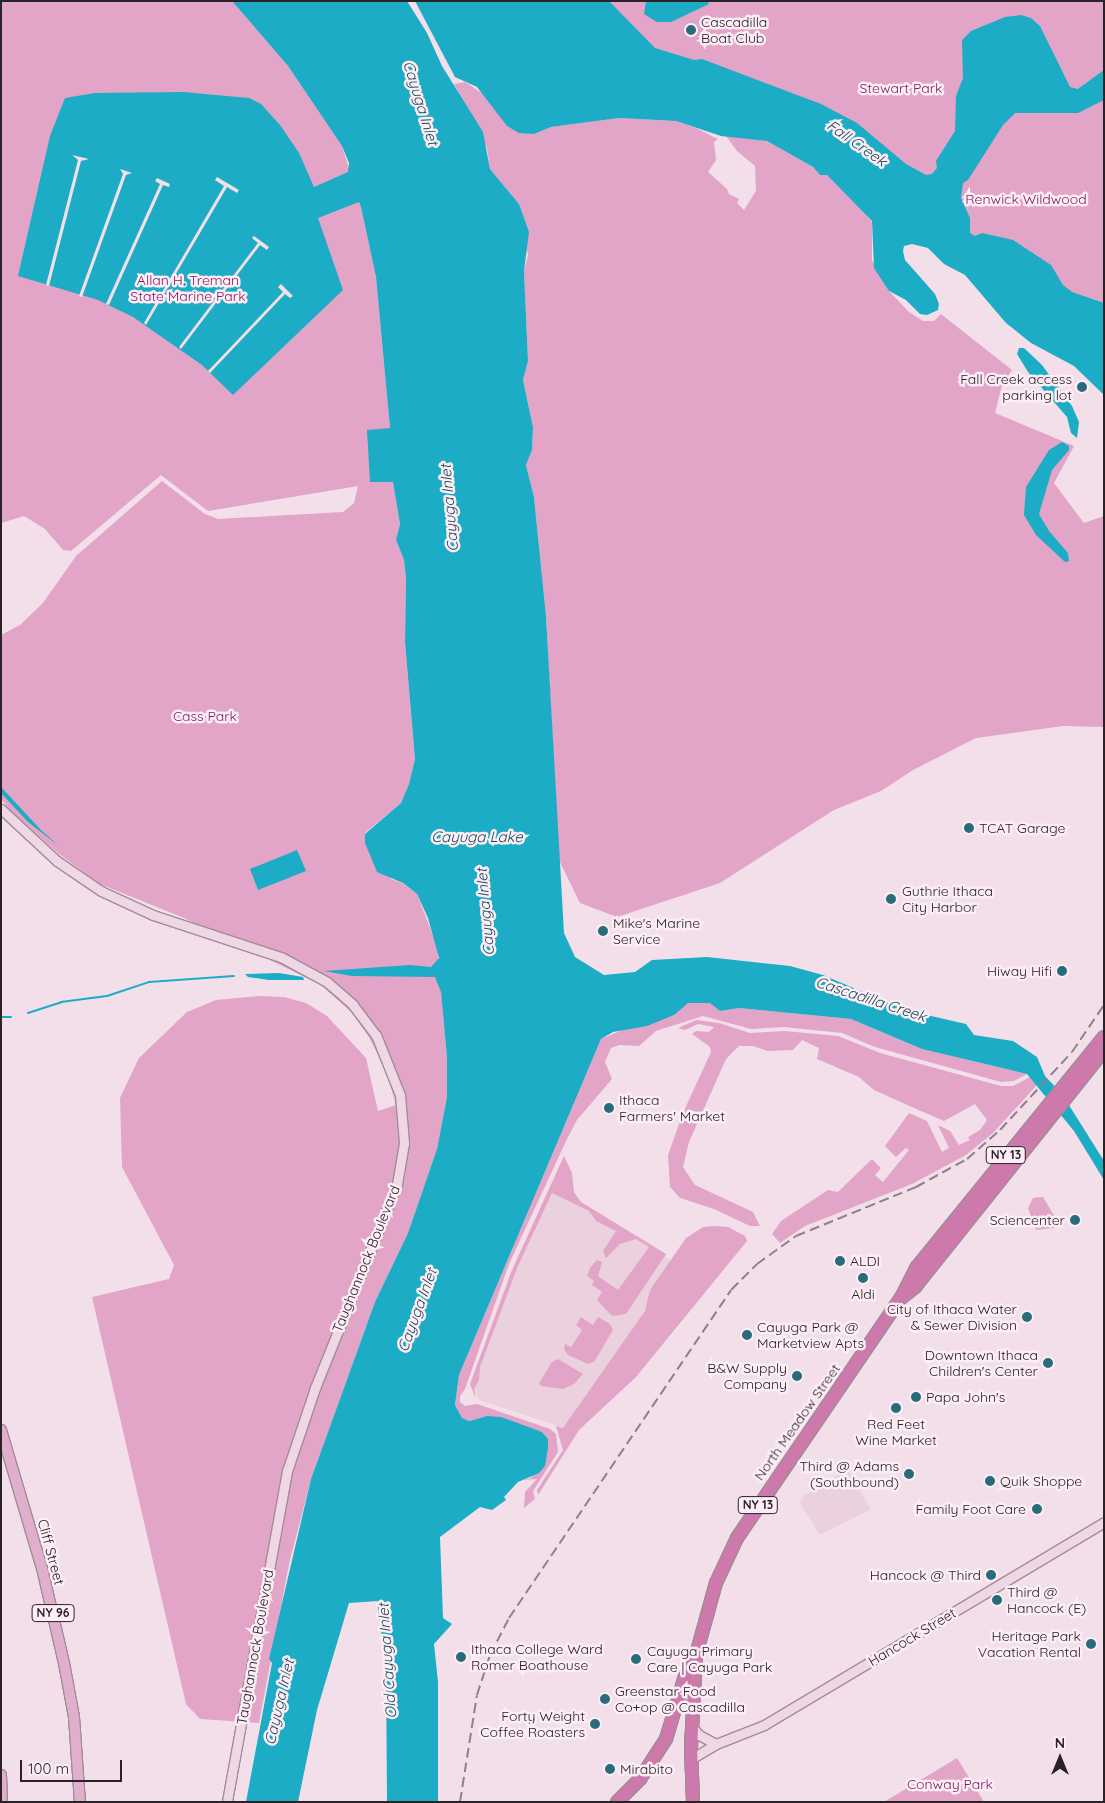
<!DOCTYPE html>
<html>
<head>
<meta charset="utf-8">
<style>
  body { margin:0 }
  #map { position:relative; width:1105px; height:1803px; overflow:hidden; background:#f3dfe9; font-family:Quicksand,sans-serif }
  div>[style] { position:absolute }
  .built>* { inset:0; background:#ebd0de }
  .green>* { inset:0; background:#e2a4c7 }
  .water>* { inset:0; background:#1cacc5 }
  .pier>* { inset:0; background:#f3dfe9 }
  .stream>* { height:2px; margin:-1px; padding:0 1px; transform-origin:1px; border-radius:1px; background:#1cacc5 }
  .roads { filter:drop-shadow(1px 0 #9f8c96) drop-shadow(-1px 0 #9f8c96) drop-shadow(0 1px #9f8c96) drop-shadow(0 -1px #9f8c96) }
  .secondary>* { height:9px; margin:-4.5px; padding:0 4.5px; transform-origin:4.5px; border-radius:4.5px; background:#f0d7e6 }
  .primary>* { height:10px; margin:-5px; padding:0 5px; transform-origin:5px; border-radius:5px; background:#e1afcd }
  .highway>* { height:12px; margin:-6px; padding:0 6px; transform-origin:6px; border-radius:6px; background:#cd79ab }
  .rail>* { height:2px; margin-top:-1px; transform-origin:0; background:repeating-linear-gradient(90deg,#8e8087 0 10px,transparent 0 15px) }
  .dots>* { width:14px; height:14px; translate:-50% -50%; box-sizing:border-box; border:2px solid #fdedf6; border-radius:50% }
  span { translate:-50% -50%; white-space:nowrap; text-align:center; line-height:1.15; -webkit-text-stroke:5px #fdedf6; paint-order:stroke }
  .shield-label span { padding:1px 4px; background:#fdedf6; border:1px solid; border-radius:4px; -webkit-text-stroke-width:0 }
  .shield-label { font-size:12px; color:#292226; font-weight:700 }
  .poi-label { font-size:14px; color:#292226 }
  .left { translate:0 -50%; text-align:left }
  .right { translate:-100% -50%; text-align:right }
  .park-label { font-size:14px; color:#7a1b5b }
  .street-label { font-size:14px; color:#292226 }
  .water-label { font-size:15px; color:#174d58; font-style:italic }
  .frame { position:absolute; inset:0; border:2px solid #292226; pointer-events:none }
  .north { position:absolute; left:1035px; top:1733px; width:50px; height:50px; -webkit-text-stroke:4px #fdedf6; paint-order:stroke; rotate:0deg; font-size:14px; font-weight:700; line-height:20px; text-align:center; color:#292226 }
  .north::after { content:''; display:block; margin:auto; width:18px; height:22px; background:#292226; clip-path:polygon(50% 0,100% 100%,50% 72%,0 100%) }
  .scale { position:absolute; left:20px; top:1760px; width:102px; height:22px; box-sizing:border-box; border:2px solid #292226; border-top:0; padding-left:6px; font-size:15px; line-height:18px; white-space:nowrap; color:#292226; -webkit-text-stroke:4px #fdedf6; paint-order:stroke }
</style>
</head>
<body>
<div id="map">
  <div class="built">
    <div style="clip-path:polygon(552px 1187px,679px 1265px,567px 1429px,479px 1400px,472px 1385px,516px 1265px)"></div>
    <div style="clip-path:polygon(847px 1469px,871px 1509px,820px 1535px,800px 1503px,803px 1496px)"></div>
  </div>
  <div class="green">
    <div style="clip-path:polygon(1px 1px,232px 1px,288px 66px,342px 146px,361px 207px,376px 277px,390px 428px,370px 482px,393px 481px,400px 524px,396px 540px,404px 560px,406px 578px,405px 642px,415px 759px,409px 784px,401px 803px,365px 833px,391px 879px,402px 883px,417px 894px,437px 946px,447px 1058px,447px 1097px,437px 1149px,408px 1233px,375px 1302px,311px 1479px,289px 1564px,259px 1723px,200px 1719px,186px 1704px,92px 1297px,169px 1279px,174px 1265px,122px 1167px,120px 1098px,139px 1058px,187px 1012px,216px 1000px,260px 996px,284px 997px,306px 1003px,327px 1016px,366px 1058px,378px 1111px,396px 1105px,387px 1073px,369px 1037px,351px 1012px,321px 985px,184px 918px,100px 884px,59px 854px,10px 810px,1px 799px,1px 635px,20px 625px,43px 603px,76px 556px,162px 481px,205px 514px,218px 519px,343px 512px,354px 503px,358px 486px,208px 511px,161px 475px,71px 551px,63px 550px,45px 529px,24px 516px,1px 523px)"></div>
    <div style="clip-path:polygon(609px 1px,1104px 1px,1104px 365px,903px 196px,631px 80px,641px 37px)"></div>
    <div style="clip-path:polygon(465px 82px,488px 97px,507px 126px,534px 134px,551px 127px,619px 118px,676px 121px,696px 128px,718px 139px,714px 142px,716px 160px,708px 172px,727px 189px,729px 194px,739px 199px,737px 203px,744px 210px,756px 191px,755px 166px,737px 151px,726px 136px,767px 141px,813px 167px,820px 175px,827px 175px,858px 205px,872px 222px,872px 260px,889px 291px,909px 312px,923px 321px,934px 321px,941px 314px,1012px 370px,1002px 385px,995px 413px,1074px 446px,1054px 483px,1084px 523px,1104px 516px,1104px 727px,1063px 726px,976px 738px,913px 770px,881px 791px,834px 810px,720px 883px,617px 917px,580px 903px,559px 860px,546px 616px,534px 497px,526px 465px,532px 450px,533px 427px,523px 380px,528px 361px,524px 271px,528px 255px,519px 204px,490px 169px,487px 148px,454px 84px)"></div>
    <div style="clip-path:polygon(688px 1003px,711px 1003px,720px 1011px,739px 1008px,851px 1019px,922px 1049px,1027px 1074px,1014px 1081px,1001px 1082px,875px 1047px,842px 1033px,784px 1027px,751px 1029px,703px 1016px,656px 1031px,639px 1046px,619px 1045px,611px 1048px,605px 1062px,612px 1079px,577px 1120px,567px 1139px,509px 1264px,465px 1389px,460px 1396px,460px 1402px,465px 1406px,477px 1404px,550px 1429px,556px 1434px,558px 1452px,533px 1491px,535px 1499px,524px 1508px,525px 1492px,537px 1479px,522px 1480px,531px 1478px,548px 1448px,548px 1439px,542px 1432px,487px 1416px,468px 1421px,462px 1418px,455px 1405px,459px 1375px,601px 1039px)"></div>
    <div style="clip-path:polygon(696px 1020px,719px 1023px,750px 1033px,785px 1031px,838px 1036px,880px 1053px,1001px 1086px,1013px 1086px,1030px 1077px,1037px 1085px,993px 1133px,966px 1155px,912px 1184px,805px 1226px,780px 1243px,772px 1234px,781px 1221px,828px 1190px,838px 1192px,872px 1159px,881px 1168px,875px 1175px,883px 1182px,909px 1150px,906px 1148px,896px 1157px,885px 1146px,909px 1113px,927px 1121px,942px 1152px,949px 1148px,938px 1125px,950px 1131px,959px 1145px,970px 1140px,968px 1137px,980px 1130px,987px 1120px,975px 1104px,944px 1121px,914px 1108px,874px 1090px,859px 1077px,817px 1059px,819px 1048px,802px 1040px,793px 1050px,768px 1051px,753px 1046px,739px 1046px,726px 1059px,689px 1142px,683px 1167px,695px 1185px,753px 1212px,760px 1226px,750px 1226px,714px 1209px,680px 1198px,670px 1187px,668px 1155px,683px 1113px,711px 1052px,710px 1047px,692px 1034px,696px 1031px,709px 1032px,714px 1027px,698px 1024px,685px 1030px,678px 1028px)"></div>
    <div style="clip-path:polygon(564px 1156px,572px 1173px,574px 1192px,581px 1202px,666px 1254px,626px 1314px,612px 1316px,597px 1300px,602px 1292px,592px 1285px,594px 1281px,587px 1276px,590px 1268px,597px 1260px,602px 1262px,598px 1276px,618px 1290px,649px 1247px,636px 1239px,620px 1244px,606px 1258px,603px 1251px,616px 1231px,596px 1221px,589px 1211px,552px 1193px,518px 1266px,480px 1367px,479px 1380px,474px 1389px,476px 1399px,470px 1384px,512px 1270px)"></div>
    <div style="clip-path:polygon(1043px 1197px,1056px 1219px,1054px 1228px,1036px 1230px,1028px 1208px,1033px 1198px)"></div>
    <div style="clip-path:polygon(714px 1226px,728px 1227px,745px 1236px,747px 1241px,636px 1377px,579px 1430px,538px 1495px,537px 1490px,563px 1450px,556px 1426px,563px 1428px,645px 1311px,650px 1290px,686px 1238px,703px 1227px)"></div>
    <div style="clip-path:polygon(581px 1317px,593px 1325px,598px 1317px,610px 1324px,613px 1330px,594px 1362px,588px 1364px,568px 1355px,564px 1349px,565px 1344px,571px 1347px,582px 1330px,576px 1325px)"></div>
    <div style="clip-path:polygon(558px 1359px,583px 1374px,574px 1384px,563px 1389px,541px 1386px,539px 1383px,552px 1362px)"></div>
    <div style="clip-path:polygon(957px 1758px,984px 1802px,884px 1802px)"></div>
  </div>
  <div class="water">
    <div style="clip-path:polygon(232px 1px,407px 1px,427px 33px,442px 66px,483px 132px,490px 169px,519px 204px,529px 232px,524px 271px,528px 361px,523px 380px,533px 427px,532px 450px,526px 465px,534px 497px,546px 616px,564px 933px,575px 957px,604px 975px,635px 972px,652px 960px,707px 957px,790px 966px,823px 975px,905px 1010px,966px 1024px,974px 1035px,1013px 1041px,1037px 1057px,1045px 1076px,1062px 1094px,1104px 1161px,1104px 1180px,1074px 1131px,1027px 1074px,922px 1049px,851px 1019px,739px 1008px,720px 1011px,710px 1003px,688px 1003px,674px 1015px,647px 1026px,613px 1032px,601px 1039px,459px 1375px,455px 1405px,462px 1418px,469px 1421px,487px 1416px,501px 1417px,542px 1432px,548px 1439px,548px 1448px,545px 1466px,539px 1473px,518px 1482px,504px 1497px,506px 1500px,492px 1510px,480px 1507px,440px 1537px,443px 1618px,452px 1624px,434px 1644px,438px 1682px,438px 1802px,387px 1802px,386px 1666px,377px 1601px,349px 1603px,317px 1710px,298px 1802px,246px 1802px,272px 1663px,269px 1659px,311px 1479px,375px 1302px,408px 1233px,437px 1149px,447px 1097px,447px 1058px,441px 992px,435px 977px,352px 976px,324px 971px,410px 965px,431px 967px,439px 958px,428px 918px,417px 894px,403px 883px,377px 872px,365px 843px,365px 834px,401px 803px,409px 784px,415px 759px,405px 642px,406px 578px,404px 560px,396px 540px,400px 524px,393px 482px,370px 482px,367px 430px,390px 428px,376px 277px,361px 207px,359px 202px,318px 218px,343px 290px,233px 395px,202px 365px,133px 317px,98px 300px,18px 276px,50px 136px,65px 98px,95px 93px,183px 92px,249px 98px,261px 104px,280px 125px,299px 153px,314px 187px,348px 172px,349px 163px,342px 146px,288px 66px)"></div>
    <div style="clip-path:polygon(415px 1px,609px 1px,655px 48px,694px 60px,702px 59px,821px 104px,857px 123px,906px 164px,926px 175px,932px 174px,937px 168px,936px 161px,955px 131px,956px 96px,963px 78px,962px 40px,971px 31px,1005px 17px,1021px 15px,1031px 18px,1040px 26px,1070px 87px,1078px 89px,1104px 70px,1104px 100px,1078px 113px,1015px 113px,1003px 125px,968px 180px,963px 183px,961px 198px,970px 218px,970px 233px,975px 236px,982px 233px,1013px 240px,1051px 265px,1063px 285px,1072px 292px,1104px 303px,1104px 395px,1074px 366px,1031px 343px,1006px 323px,965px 275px,944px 264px,928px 248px,912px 244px,904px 246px,903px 251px,905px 260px,935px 294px,939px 304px,938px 310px,927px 315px,920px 314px,906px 300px,889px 291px,874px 268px,872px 221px,827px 175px,820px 175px,813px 167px,767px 141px,721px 136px,676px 121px,619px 118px,551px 127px,534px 134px,519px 133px,507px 126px,477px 87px,455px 77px)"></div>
    <div style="clip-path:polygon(646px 1px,708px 1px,709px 4px,671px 22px,657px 22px,644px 14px)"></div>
    <div style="clip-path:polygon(1019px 348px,1024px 348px,1042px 365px,1072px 406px,1079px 422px,1077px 438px,1071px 433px,1067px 417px,1028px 372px,1017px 354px)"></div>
    <div style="clip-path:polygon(1062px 442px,1069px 446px,1069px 450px,1052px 470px,1039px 514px,1049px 531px,1068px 553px,1069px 561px,1065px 562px,1036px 535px,1024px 515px,1026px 487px,1049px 450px)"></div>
    <div style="clip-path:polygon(1px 787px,41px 830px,59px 846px,28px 822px,1px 793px)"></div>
    <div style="clip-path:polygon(297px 850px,306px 871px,258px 890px,250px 869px)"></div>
    <div style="clip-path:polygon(279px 973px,303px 977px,304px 980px,269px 980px,248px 977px,245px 974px)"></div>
  </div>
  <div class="pier">
    <div style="clip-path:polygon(72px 155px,89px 159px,81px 161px,49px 286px,46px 285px,78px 160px)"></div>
    <div style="clip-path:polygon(120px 169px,132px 173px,126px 175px,82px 297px,79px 296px,123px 174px)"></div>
    <div style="clip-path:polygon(217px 177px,239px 190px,237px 193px,227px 187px,146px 325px,144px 323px,224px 186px,215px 180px)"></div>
    <div style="clip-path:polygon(157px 178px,170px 184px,169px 187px,163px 185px,109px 305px,106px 304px,160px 184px,155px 181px)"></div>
    <div style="clip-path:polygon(254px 236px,269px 247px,267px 250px,260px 245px,181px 349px,179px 347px,258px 243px,252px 238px)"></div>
    <div style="clip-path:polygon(281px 284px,293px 296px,290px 298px,285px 294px,210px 373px,208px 371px,283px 292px,278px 287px)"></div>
  </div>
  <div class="stream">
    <div style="left:28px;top:1013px;width:35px;rotate:-18deg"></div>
    <div style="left:61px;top:1002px;width:46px;rotate:-7.4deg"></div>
    <div style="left:107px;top:996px;width:44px;rotate:-18.4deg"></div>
    <div style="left:149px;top:982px;width:85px;rotate:-4deg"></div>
    <div style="left:1px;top:1017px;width:10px"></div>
  </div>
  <div class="roads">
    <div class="secondary">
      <div style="left:1px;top:809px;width:76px;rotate:42.9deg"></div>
      <div style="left:57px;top:861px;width:53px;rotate:34.3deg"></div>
      <div style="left:101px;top:891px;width:57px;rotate:24.8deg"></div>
      <div style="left:153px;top:915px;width:135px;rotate:18.2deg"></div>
      <div style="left:281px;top:957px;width:52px;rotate:28.5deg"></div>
      <div style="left:327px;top:982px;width:35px;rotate:41deg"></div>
      <div style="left:353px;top:1005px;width:38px;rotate:53deg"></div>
      <div style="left:376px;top:1035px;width:65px;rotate:68.2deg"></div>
      <div style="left:400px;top:1095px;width:48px;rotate:85.2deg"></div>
      <div style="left:404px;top:1143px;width:42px;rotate:99.7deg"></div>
      <div style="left:397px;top:1184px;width:220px;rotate:111.9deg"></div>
      <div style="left:315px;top:1388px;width:88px;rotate:108.6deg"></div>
      <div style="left:287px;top:1471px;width:336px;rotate:100.3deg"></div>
      <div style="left:692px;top:1727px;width:11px;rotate:49deg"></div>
      <div style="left:699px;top:1735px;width:19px;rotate:28deg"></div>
      <div style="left:691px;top:1759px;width:29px;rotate:-31deg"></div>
      <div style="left:716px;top:1744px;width:52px;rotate:-21.6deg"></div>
      <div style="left:764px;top:1725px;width:396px;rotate:-30.8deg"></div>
    </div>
    <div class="primary">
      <div style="left:1px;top:1430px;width:144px;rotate:73.5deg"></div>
      <div style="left:42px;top:1568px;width:98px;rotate:77deg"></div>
      <div style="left:64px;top:1663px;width:55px;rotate:79.5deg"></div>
      <div style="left:74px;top:1717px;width:85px;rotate:86deg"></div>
      <div style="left:1px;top:1775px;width:27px;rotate:88deg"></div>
    </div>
    <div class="highway">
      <div style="left:901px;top:1298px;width:18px;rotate:-38deg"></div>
      <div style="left:915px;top:1287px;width:297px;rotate:-51.4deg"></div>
      <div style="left:617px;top:1802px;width:33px;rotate:-45deg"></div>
      <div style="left:640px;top:1779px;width:48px;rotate:-57deg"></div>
      <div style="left:666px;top:1739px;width:63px;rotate:-73.3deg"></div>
      <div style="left:684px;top:1679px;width:21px;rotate:-62deg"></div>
      <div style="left:693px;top:1802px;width:55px;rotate:-92.1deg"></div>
      <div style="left:691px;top:1747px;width:92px;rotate:-86.9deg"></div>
      <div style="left:696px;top:1655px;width:75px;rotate:-74.5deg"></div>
      <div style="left:716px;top:1583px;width:50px;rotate:-65deg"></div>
      <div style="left:737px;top:1538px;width:291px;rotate:-55.7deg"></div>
      <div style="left:901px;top:1298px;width:35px;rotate:-63deg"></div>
      <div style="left:917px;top:1267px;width:296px;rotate:-50.9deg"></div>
    </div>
  </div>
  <div class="rail">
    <div style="left:460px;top:1802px;width:108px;rotate:-81deg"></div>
    <div style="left:477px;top:1695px;width:42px;rotate:-72deg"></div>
    <div style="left:490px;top:1655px;width:42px;rotate:-62.8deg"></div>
    <div style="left:509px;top:1618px;width:396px;rotate:-55.9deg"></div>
    <div style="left:731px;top:1290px;width:37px;rotate:-45deg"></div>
    <div style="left:757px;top:1264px;width:48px;rotate:-35.7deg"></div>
    <div style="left:796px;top:1236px;width:130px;rotate:-22.2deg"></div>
    <div style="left:916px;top:1187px;width:58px;rotate:-28.8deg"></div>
    <div style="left:967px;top:1159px;width:44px;rotate:-41.3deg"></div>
    <div style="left:1000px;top:1130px;width:106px;rotate:-47.3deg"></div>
    <div style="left:1072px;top:1052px;width:57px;rotate:-55.8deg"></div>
  </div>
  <div class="dots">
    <div style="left:691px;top:30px;background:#266c7a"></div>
    <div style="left:1082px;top:387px;background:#266c7a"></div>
    <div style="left:969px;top:828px;background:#266c7a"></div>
    <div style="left:891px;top:899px;background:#266c7a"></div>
    <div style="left:603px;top:931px;background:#266c7a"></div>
    <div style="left:1062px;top:971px;background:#266c7a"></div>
    <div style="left:609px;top:1108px;background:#266c7a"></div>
    <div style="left:1075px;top:1220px;background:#266c7a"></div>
    <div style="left:840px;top:1261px;background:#266c7a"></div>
    <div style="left:863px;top:1278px;background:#266c7a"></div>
    <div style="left:1027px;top:1317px;background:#266c7a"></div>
    <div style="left:747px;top:1335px;background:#266c7a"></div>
    <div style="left:1048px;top:1363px;background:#266c7a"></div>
    <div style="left:797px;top:1376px;background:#266c7a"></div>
    <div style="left:916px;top:1397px;background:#266c7a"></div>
    <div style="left:896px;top:1408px;background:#266c7a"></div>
    <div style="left:909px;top:1474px;background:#266c7a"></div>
    <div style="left:990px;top:1481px;background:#266c7a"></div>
    <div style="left:1037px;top:1509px;background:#266c7a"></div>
    <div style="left:991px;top:1575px;background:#266c7a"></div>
    <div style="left:997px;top:1600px;background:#266c7a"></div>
    <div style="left:1091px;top:1644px;background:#266c7a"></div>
    <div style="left:461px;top:1657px;background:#266c7a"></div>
    <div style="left:636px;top:1659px;background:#266c7a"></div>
    <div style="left:605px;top:1699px;background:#266c7a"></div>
    <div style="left:595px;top:1724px;background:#266c7a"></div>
    <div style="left:610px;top:1769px;background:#266c7a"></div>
  </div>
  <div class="shield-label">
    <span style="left:1006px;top:1155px">NY 13</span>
    <span style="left:758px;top:1505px">NY 13</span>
    <span style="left:53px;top:1613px">NY 96</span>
  </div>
  <div class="poi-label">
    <span class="left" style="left:701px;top:30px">Cascadilla<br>Boat Club</span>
    <span class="right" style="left:1072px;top:387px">Fall Creek access<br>parking lot</span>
    <span class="left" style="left:979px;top:828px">TCAT Garage</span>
    <span class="left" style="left:902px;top:899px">Guthrie Ithaca<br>City Harbor</span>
    <span class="left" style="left:613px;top:931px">Mike's Marine<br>Service</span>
    <span class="right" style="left:1052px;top:971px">Hiway Hifi</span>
    <span class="left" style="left:619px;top:1108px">Ithaca<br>Farmers' Market</span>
    <span class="right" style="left:1065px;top:1220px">Sciencenter</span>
    <span class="left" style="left:850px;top:1261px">ALDI</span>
    <span style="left:863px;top:1294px">Aldi</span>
    <span class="right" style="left:1017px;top:1317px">City of Ithaca Water<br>&amp; Sewer Division</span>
    <span class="left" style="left:757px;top:1335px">Cayuga Park @<br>Marketview Apts</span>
    <span class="right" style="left:1038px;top:1363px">Downtown Ithaca<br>Children's Center</span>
    <span class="right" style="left:787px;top:1376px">B&amp;W Supply<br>Company</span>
    <span class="left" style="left:926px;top:1397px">Papa John's</span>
    <span style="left:896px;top:1432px">Red Feet<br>Wine Market</span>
    <span class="right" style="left:899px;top:1474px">Third @ Adams<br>(Southbound)</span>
    <span class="left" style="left:1000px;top:1481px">Quik Shoppe</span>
    <span class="right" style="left:1026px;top:1509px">Family Foot Care</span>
    <span class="right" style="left:981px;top:1575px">Hancock @ Third</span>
    <span class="left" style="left:1007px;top:1600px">Third @<br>Hancock (E)</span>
    <span class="right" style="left:1081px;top:1644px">Heritage Park<br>Vacation Rental</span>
    <span class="left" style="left:471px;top:1657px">Ithaca College Ward<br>Romer Boathouse</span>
    <span class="left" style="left:647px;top:1659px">Cayuga Primary<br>Care | Cayuga Park</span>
    <span class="left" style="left:615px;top:1699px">Greenstar Food<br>Co+op @ Cascadilla</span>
    <span class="right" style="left:585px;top:1724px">Forty Weight<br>Coffee Roasters</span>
    <span class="left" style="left:620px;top:1769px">Mirabito</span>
  </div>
  <div class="park-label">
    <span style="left:901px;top:88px">Stewart Park</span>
    <span style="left:1026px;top:199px">Renwick Wildwood</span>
    <span style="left:188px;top:288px">Allan H. Treman<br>State Marine Park</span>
    <span style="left:205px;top:716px">Cass Park</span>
    <span style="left:950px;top:1784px">Conway Park</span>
  </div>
  <div class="street-label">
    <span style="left:366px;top:1259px;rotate:-68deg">Taughannock Boulevard</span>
    <span style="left:797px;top:1422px;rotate:-55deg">North Meadow Street</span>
    <span style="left:51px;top:1552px;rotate:75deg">Cliff Street</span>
    <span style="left:912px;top:1637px;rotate:-31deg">Hancock Street</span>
    <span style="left:255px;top:1647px;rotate:-80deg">Taughannock Boulevard</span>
  </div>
  <div class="water-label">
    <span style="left:421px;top:103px;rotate:73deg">Cayuga Inlet</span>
    <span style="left:857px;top:143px;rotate:35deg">Fall Creek</span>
    <span style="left:449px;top:508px;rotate:-95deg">Cayuga Inlet</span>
    <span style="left:477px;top:837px">Cayuga Lake</span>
    <span style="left:485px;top:912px;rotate:-95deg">Cayuga Inlet</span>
    <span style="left:871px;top:999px;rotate:18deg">Cascadilla Creek</span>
    <span style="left:417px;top:1310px;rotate:-70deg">Cayuga Inlet</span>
    <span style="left:387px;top:1661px;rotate:-94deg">Old Cayuga Inlet</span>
    <span style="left:279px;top:1702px;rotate:-77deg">Cayuga Inlet</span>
  </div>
  <div class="frame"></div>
  <div class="north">N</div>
  <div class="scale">100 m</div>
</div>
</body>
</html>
